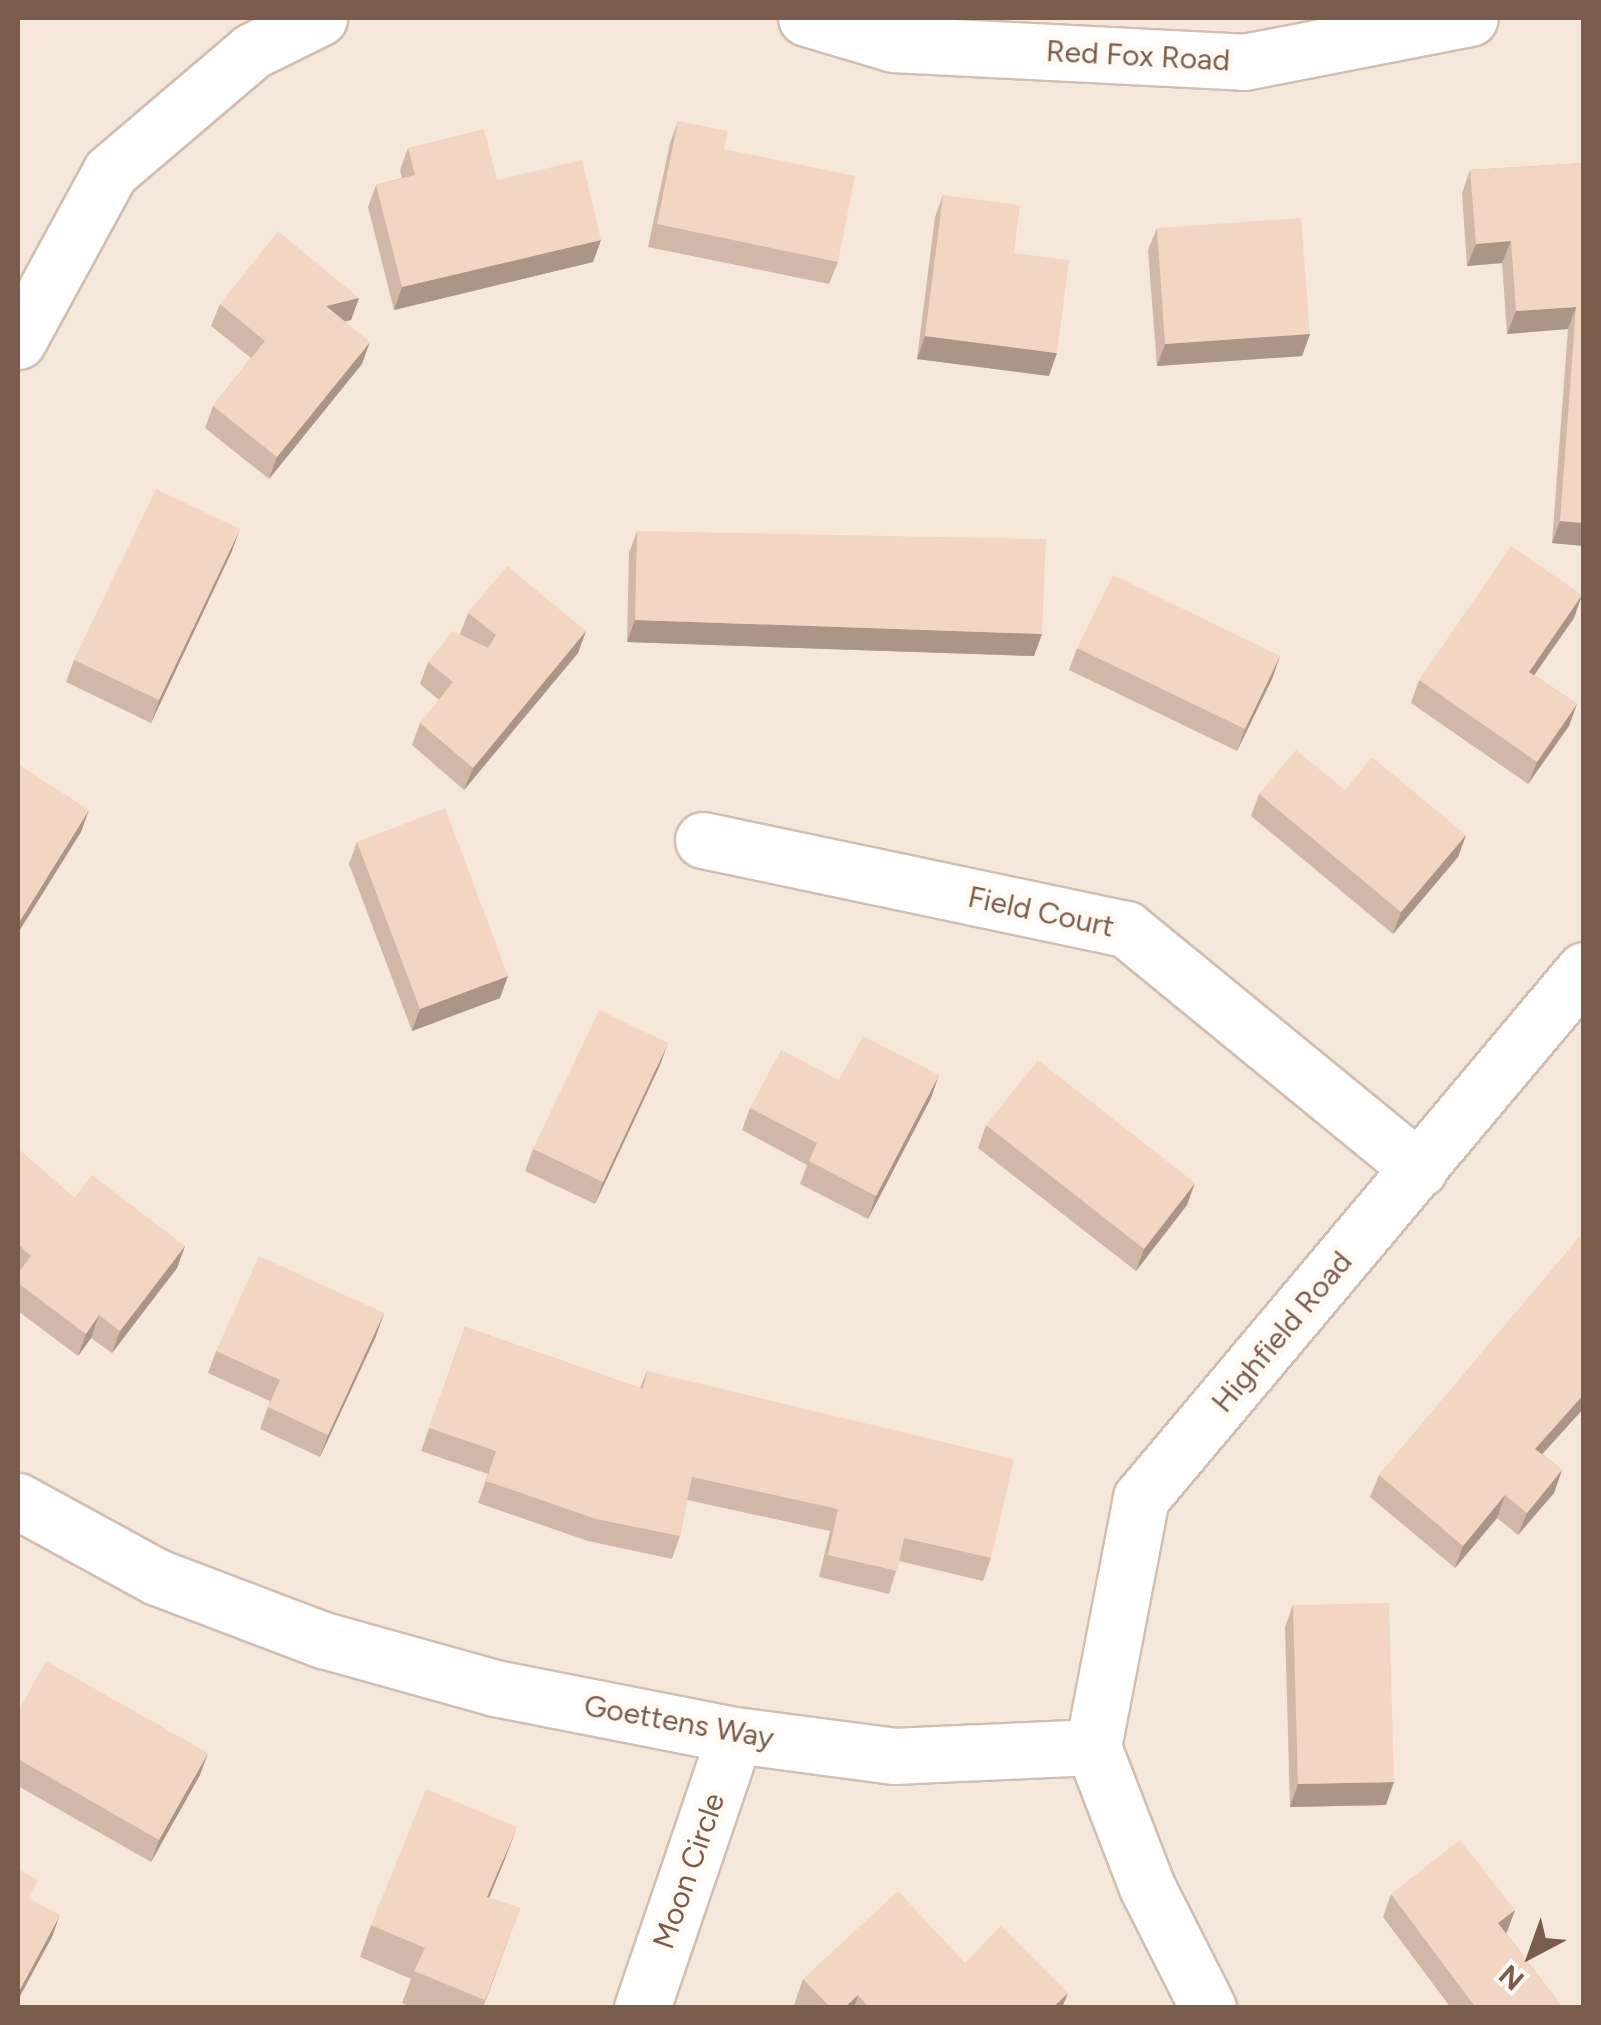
<!DOCTYPE html>
<html>
<head>
<meta charset="utf-8">
<style>
  body { margin:0 }
  #map { position:relative; width:1601px; height:2025px; overflow:hidden; background:#fdf6ec; font-family:Figtree,sans-serif }
  div>[style] { position:absolute }
  .residential>* { inset:0; background:#f5e8da }
  .roads { filter:drop-shadow(2px 0 #d1beb0) drop-shadow(-2px 0 #d1beb0) drop-shadow(0 2px #d1beb0) drop-shadow(0 -2px #d1beb0) }
  .street>* { height:55px; margin:-27.5px; padding:0 27.5px; transform-origin:27.5px; border-radius:27.5px; background:#fff }
  .wall>* { inset:0; background:#d1b7a8 }
  .shaded-wall>* { inset:0; background:#aa9588 }
  .building>* { inset:0; background:#f3d5c3 }
  span { translate:-50% -50%; white-space:nowrap; text-align:center; line-height:1.15; -webkit-text-stroke:10px #fffaf3; paint-order:stroke }
  .street-label { font-size:30px; color:#7a5c4d }
  .frame { position:absolute; inset:0; border:20px solid #7a5c4d; pointer-events:none }
  .north { position:absolute; left:1481px; top:1905px; width:100px; height:100px; -webkit-text-stroke:8px #fffaf3; paint-order:stroke; rotate:221deg; font-size:28px; font-weight:700; line-height:40px; text-align:center; color:#7a5c4d }
  .north::after { content:''; display:block; margin:auto; width:35px; height:45px; background:#7a5c4d; clip-path:polygon(50% 0,100% 100%,50% 72%,0 100%) }
</style>
</head>
<body>
<div id="map">
  <div class="residential">
    <div style="clip-path:polygon(18px 18px,1583px 18px,1583px 2007px,18px 2007px)"></div>
  </div>
  <div class="roads">
    <div class="street">
      <div style="left:806px;top:18px;width:91px;rotate:16.6deg"></div>
      <div style="left:893px;top:44px;width:351px;rotate:2.9deg"></div>
      <div style="left:1244px;top:62px;width:230px;rotate:-11deg"></div>
      <div style="left:18px;top:341px;width:192px;rotate:-61.4deg"></div>
      <div style="left:110px;top:172px;width:187px;rotate:-40.4deg"></div>
      <div style="left:252px;top:51px;width:75px;rotate:-26.2deg"></div>
      <div style="left:703px;top:840px;width:432px;rotate:11.9deg"></div>
      <div style="left:1126px;top:929px;width:379px;rotate:39.3deg"></div>
      <div style="left:18px;top:1501px;width:158px;rotate:28.7deg"></div>
      <div style="left:157px;top:1577px;width:178px;rotate:20.8deg"></div>
      <div style="left:323px;top:1640px;width:179px;rotate:15.6deg"></div>
      <div style="left:495px;top:1688px;width:245px;rotate:11.1deg"></div>
      <div style="left:735px;top:1735px;width:160px;rotate:7.5deg"></div>
      <div style="left:894px;top:1756px;width:199px;rotate:-2.6deg"></div>
      <div style="left:1093px;top:1747px;width:254px;rotate:-79.1deg"></div>
      <div style="left:1141px;top:1498px;width:689px;rotate:-50deg"></div>
      <div style="left:1093px;top:1747px;width:150px;rotate:68.9deg"></div>
      <div style="left:1147px;top:1887px;width:136px;rotate:63.2deg"></div>
      <div style="left:642px;top:2008px;width:288px;rotate:-71.2deg"></div>
    </div>
  </div>
  <div class="wall">
    <div style="clip-path:polygon(678px 121px,724px 149px,838px 262px,829px 284px,648px 247px,670px 143px)"></div>
    <div style="clip-path:polygon(408px 148px,497px 180px,601px 240px,593px 262px,394px 310px,368px 207px,376px 185px,402px 178px,400px 170px)"></div>
    <div style="clip-path:polygon(1584px 163px,1584px 546px,1552px 543px,1568px 329px,1507px 334px,1502px 263px,1467px 266px,1462px 193px,1470px 170px)"></div>
    <div style="clip-path:polygon(943px 195px,1014px 253px,1049px 376px,917px 359px,935px 217px)"></div>
    <div style="clip-path:polygon(1157px 228px,1310px 334px,1302px 356px,1157px 366px,1148px 250px)"></div>
    <div style="clip-path:polygon(359px 298px,351px 320px,345px 321px,362px 364px,269px 479px,205px 428px,213px 406px,251px 358px,211px 326px,220px 304px)"></div>
    <div style="clip-path:polygon(637px 531px,1042px 634px,1034px 656px,627px 642px,629px 553px)"></div>
    <div style="clip-path:polygon(232px 551px,151px 723px,66px 682px,74px 660px)"></div>
    <div style="clip-path:polygon(1582px 595px,1574px 618px,1534px 675px,1577px 704px,1569px 726px,1528px 784px,1411px 703px,1419px 680px)"></div>
    <div style="clip-path:polygon(468px 613px,586px 631px,578px 653px,464px 790px,412px 745px,420px 723px,439px 700px,420px 684px,428px 662px,460px 634px)"></div>
    <div style="clip-path:polygon(1077px 648px,1280px 656px,1272px 679px,1237px 751px,1069px 670px)"></div>
    <div style="clip-path:polygon(1259px 794px,1466px 835px,1458px 857px,1393px 934px,1251px 816px)"></div>
    <div style="clip-path:polygon(357px 842px,500px 998px,412px 1031px,349px 864px)"></div>
    <div style="clip-path:polygon(660px 1065px,595px 1204px,525px 1171px,533px 1149px)"></div>
    <div style="clip-path:polygon(839px 1080px,931px 1098px,868px 1219px,800px 1184px,807px 1165px,742px 1130px,750px 1108px)"></div>
    <div style="clip-path:polygon(986px 1125px,1187px 1205px,1136px 1271px,978px 1148px)"></div>
    <div style="clip-path:polygon(18px 1149px,74px 1198px,185px 1246px,177px 1268px,112px 1353px,91px 1338px,78px 1356px,18px 1311px)"></div>
    <div style="clip-path:polygon(1584px 1232px,1584px 1408px,1542px 1454px,1562px 1470px,1554px 1493px,1518px 1535px,1497px 1518px,1455px 1568px,1370px 1497px,1379px 1475px)"></div>
    <div style="clip-path:polygon(384px 1313px,376px 1336px,320px 1457px,260px 1429px,270px 1401px,208px 1373px,216px 1351px)"></div>
    <div style="clip-path:polygon(465px 1327px,640px 1388px,647px 1371px,991px 1558px,983px 1581px,899px 1561px,889px 1594px,819px 1577px,830px 1531px,687px 1500px,680px 1536px,672px 1559px,588px 1541px,478px 1503px,488px 1474px,421px 1451px)"></div>
    <div style="clip-path:polygon(1293px 1605px,1386px 1805px,1290px 1807px,1285px 1627px)"></div>
    <div style="clip-path:polygon(18px 1711px,200px 1775px,151px 1862px,18px 1786px)"></div>
    <div style="clip-path:polygon(505px 1859px,489px 1898px,520px 1908px,483px 2008px,412px 2008px,402px 2003px,411px 1979px,360px 1957px,371px 1925px)"></div>
    <div style="clip-path:polygon(1391px 1894px,1515px 1910px,1506px 1933px,1563px 2008px,1451px 2008px,1383px 1917px)"></div>
    <div style="clip-path:polygon(965px 1963px,1062px 2008px,793px 2008px,803px 1979px)"></div>
  </div>
  <div class="shaded-wall">
    <div style="clip-path:polygon(601px 240px,593px 262px,394px 310px,402px 287px)"></div>
    <div style="clip-path:polygon(1511px 241px,1502px 263px,1467px 266px,1476px 244px)"></div>
    <div style="clip-path:polygon(359px 298px,351px 320px,318px 328px,326px 306px)"></div>
    <div style="clip-path:polygon(1576px 307px,1568px 329px,1507px 334px,1516px 311px)"></div>
    <div style="clip-path:polygon(1310px 334px,1302px 356px,1157px 366px,1165px 344px)"></div>
    <div style="clip-path:polygon(925px 336px,1057px 353px,1049px 376px,917px 359px)"></div>
    <div style="clip-path:polygon(370px 342px,362px 364px,269px 479px,277px 457px)"></div>
    <div style="clip-path:polygon(1560px 521px,1584px 523px,1584px 546px,1552px 543px)"></div>
    <div style="clip-path:polygon(240px 529px,232px 551px,151px 723px,159px 700px)"></div>
    <div style="clip-path:polygon(1582px 595px,1574px 618px,1521px 694px,1529px 672px)"></div>
    <div style="clip-path:polygon(635px 620px,1042px 634px,1034px 656px,627px 642px)"></div>
    <div style="clip-path:polygon(586px 631px,578px 653px,464px 790px,473px 768px)"></div>
    <div style="clip-path:polygon(1280px 656px,1272px 679px,1237px 751px,1245px 729px)"></div>
    <div style="clip-path:polygon(1577px 704px,1569px 726px,1528px 784px,1537px 762px)"></div>
    <div style="clip-path:polygon(89px 810px,81px 832px,18px 933px,18px 924px)"></div>
    <div style="clip-path:polygon(1466px 835px,1458px 857px,1393px 934px,1401px 912px)"></div>
    <div style="clip-path:polygon(508px 976px,500px 998px,412px 1031px,420px 1009px)"></div>
    <div style="clip-path:polygon(668px 1043px,660px 1065px,595px 1204px,603px 1182px)"></div>
    <div style="clip-path:polygon(939px 1075px,931px 1098px,868px 1219px,876px 1196px)"></div>
    <div style="clip-path:polygon(1195px 1183px,1187px 1205px,1136px 1271px,1144px 1249px)"></div>
    <div style="clip-path:polygon(185px 1246px,177px 1268px,112px 1353px,120px 1331px)"></div>
    <div style="clip-path:polygon(384px 1313px,376px 1336px,320px 1457px,328px 1435px)"></div>
    <div style="clip-path:polygon(99px 1315px,91px 1338px,78px 1356px,86px 1334px)"></div>
    <div style="clip-path:polygon(1584px 1394px,1584px 1408px,1527px 1471px,1535px 1449px)"></div>
    <div style="clip-path:polygon(1562px 1470px,1554px 1493px,1518px 1535px,1527px 1513px)"></div>
    <div style="clip-path:polygon(1505px 1495px,1497px 1518px,1455px 1568px,1463px 1546px)"></div>
    <div style="clip-path:polygon(208px 1753px,200px 1775px,151px 1862px,159px 1840px)"></div>
    <div style="clip-path:polygon(1394px 1782px,1386px 1805px,1290px 1807px,1298px 1784px)"></div>
    <div style="clip-path:polygon(517px 1827px,505px 1859px,476px 1929px,487px 1897px)"></div>
    <div style="clip-path:polygon(1515px 1910px,1507px 1932px,1490px 1945px,1498px 1923px)"></div>
    <div style="clip-path:polygon(60px 1915px,52px 1937px,18px 2000px,18px 1993px)"></div>
    <div style="clip-path:polygon(1068px 1993px,1062px 2008px,1052px 2008px)"></div>
    <div style="clip-path:polygon(858px 1995px,854px 2008px,844px 2008px)"></div>
  </div>
  <div class="building">
    <div style="clip-path:polygon(678px 121px,728px 131px,724px 149px,855px 176px,838px 262px,657px 224px)"></div>
    <div style="clip-path:polygon(484px 129px,497px 180px,582px 160px,601px 240px,402px 287px,376px 185px,415px 175px,408px 148px)"></div>
    <div style="clip-path:polygon(1584px 163px,1584px 523px,1560px 521px,1576px 307px,1516px 311px,1511px 241px,1476px 244px,1470px 170px)"></div>
    <div style="clip-path:polygon(943px 195px,1020px 205px,1014px 253px,1069px 260px,1057px 353px,925px 336px)"></div>
    <div style="clip-path:polygon(1301px 218px,1310px 334px,1165px 344px,1157px 228px)"></div>
    <div style="clip-path:polygon(278px 231px,359px 298px,326px 306px,370px 342px,277px 457px,213px 406px,265px 341px,220px 304px)"></div>
    <div style="clip-path:polygon(156px 489px,240px 529px,159px 700px,74px 660px)"></div>
    <div style="clip-path:polygon(637px 531px,1046px 539px,1042px 634px,635px 620px)"></div>
    <div style="clip-path:polygon(1511px 546px,1582px 595px,1529px 672px,1577px 704px,1537px 762px,1419px 680px)"></div>
    <div style="clip-path:polygon(507px 566px,586px 631px,473px 768px,420px 723px,453px 682px,428px 662px,453px 631px,488px 648px,496px 635px,468px 613px)"></div>
    <div style="clip-path:polygon(1113px 575px,1280px 656px,1245px 729px,1077px 648px)"></div>
    <div style="clip-path:polygon(1296px 750px,1345px 790px,1372px 757px,1466px 835px,1401px 912px,1259px 794px)"></div>
    <div style="clip-path:polygon(18px 764px,89px 810px,18px 924px)"></div>
    <div style="clip-path:polygon(445px 808px,508px 976px,420px 1009px,357px 842px)"></div>
    <div style="clip-path:polygon(599px 1010px,668px 1043px,603px 1182px,533px 1149px)"></div>
    <div style="clip-path:polygon(863px 1036px,939px 1075px,876px 1196px,809px 1161px,817px 1143px,750px 1108px,781px 1050px,839px 1080px)"></div>
    <div style="clip-path:polygon(1038px 1060px,1195px 1183px,1144px 1249px,986px 1125px)"></div>
    <div style="clip-path:polygon(18px 1149px,74px 1198px,92px 1175px,185px 1246px,120px 1331px,99px 1315px,86px 1334px,18px 1283px,18px 1273px,31px 1256px,18px 1244px)"></div>
    <div style="clip-path:polygon(1584px 1232px,1584px 1394px,1535px 1449px,1562px 1470px,1527px 1513px,1505px 1495px,1463px 1546px,1379px 1475px)"></div>
    <div style="clip-path:polygon(259px 1256px,384px 1313px,328px 1435px,268px 1407px,280px 1380px,216px 1351px)"></div>
    <div style="clip-path:polygon(465px 1327px,643px 1389px,647px 1371px,1014px 1459px,991px 1558px,904px 1538px,897px 1571px,828px 1555px,838px 1509px,692px 1477px,680px 1536px,596px 1519px,486px 1481px,496px 1451px,429px 1428px)"></div>
    <div style="clip-path:polygon(1389px 1603px,1394px 1782px,1298px 1784px,1293px 1605px)"></div>
    <div style="clip-path:polygon(46px 1661px,208px 1753px,159px 1840px,18px 1759px,18px 1711px)"></div>
    <div style="clip-path:polygon(426px 1789px,517px 1827px,487px 1897px,520px 1908px,485px 2000px,414px 1971px,425px 1948px,371px 1925px)"></div>
    <div style="clip-path:polygon(1460px 1840px,1515px 1910px,1498px 1923px,1563px 2008px,1476px 2008px,1391px 1894px)"></div>
    <div style="clip-path:polygon(18px 1869px,38px 1880px,28px 1898px,60px 1915px,18px 1993px)"></div>
    <div style="clip-path:polygon(898px 1891px,965px 1963px,1001px 1926px,1068px 1993px,1052px 2008px,870px 2008px,858px 1995px,844px 2008px,831px 2008px,803px 1979px)"></div>
  </div>
  <div class="street-label">
    <span style="left:1138px;top:56px;rotate:3deg">Red Fox Road</span>
    <span style="left:1041px;top:912px;rotate:12deg">Field Court</span>
    <span style="left:1282px;top:1332px;rotate:-50deg">Highfield Road</span>
    <span style="left:679px;top:1722px;rotate:10deg">Goettens Way</span>
    <span style="left:689px;top:1871px;rotate:-71deg">Moon Circle</span>
  </div>
  <div class="frame"></div>
  <div class="north">N</div>
</div>
</body>
</html>
